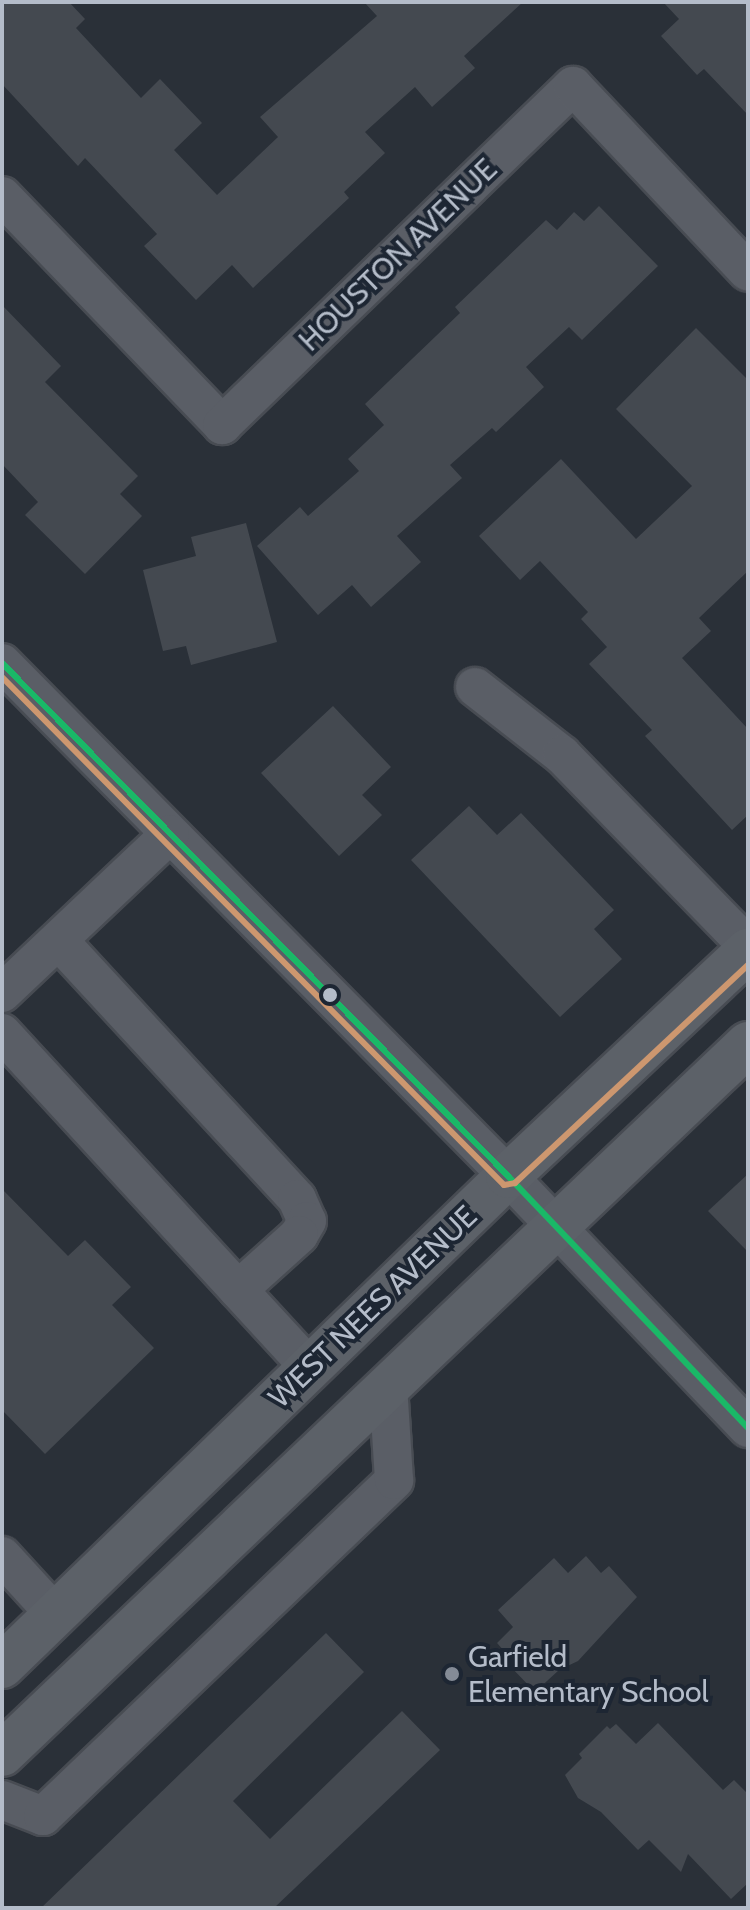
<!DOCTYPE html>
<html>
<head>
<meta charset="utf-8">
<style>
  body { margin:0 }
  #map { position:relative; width:750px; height:1910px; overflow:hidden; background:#2a3038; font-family:Cabin,sans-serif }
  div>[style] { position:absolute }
  .building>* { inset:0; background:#444950 }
  .roads { filter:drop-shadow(2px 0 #484c53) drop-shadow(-2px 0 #484c53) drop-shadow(0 2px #484c53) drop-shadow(0 -2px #484c53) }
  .minor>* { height:38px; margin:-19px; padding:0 19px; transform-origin:19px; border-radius:19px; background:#5a5e66 }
  .major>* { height:44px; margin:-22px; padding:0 22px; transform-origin:22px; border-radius:22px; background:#5c6168 }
  .bus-1>* { height:6px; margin:-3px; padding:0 3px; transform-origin:3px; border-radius:3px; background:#1ab867 }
  .bus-2>* { height:6px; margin:-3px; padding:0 3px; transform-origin:3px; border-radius:3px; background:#cd976f }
  .dots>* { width:22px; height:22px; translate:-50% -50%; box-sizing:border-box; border:4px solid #1d2633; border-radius:50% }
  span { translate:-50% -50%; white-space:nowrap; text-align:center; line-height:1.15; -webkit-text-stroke:8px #1d2633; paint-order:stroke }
  .street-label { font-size:30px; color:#b4bcc9 }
  .poi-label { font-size:30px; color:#b4bcc9 }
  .left { translate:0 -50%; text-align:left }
  .frame { position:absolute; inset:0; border:4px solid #b4bcc9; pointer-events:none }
</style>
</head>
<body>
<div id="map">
  <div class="building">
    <div style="clip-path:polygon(2px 2px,69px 2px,85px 19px,76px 28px,141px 98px,160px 79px,202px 123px,174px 150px,217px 195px,278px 137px,260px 117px,377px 16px,364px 2px,523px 2px,464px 56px,475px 68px,432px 107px,415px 87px,365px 132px,385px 153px,344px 192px,349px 198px,253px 288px,232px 265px,196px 300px,144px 246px,157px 234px,85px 158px,78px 166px,2px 84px)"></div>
    <div style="clip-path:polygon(663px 2px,748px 2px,748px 115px,704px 69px,697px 75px,661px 36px,679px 19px)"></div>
    <div style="clip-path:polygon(599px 206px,658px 266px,582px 340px,569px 327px,526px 367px,544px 387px,496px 432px,492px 428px,450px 465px,462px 478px,397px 536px,421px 562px,371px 607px,352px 585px,318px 615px,257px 546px,300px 507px,308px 516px,359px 471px,348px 459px,384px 425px,365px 404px,460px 313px,455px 307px,546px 220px,557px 230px,574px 212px,584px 221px)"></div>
    <div style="clip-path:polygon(2px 305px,61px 366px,45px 382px,138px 476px,120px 494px,142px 516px,85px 574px,25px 515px,38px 502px,2px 464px)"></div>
    <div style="clip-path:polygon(696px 328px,748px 380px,748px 571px,699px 618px,711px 631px,682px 658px,748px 729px,748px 815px,732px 830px,645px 736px,652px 730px,589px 664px,607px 647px,581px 619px,588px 612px,540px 561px,520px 580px,479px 536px,561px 459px,636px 539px,692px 486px,616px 409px)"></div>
    <div style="clip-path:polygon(246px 523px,277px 642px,191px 665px,186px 646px,163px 651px,143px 570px,196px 556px,191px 537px)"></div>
    <div style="clip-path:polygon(333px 706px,391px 767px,362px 795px,382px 815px,339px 856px,261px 773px)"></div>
    <div style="clip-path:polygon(469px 806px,497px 835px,521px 813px,614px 910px,594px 929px,622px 959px,560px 1017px,411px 860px)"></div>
    <div style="clip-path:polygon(748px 1174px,748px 1252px,708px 1211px)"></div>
    <div style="clip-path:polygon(2px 1189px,68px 1256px,85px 1240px,131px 1287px,112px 1305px,154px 1348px,45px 1454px,2px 1410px)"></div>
    <div style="clip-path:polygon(586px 1556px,601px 1573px,609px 1566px,637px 1597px,578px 1661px,559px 1670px,535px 1692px,508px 1664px,512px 1660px,497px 1643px,513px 1627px,498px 1610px,554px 1558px,568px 1573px)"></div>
    <div style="clip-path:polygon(326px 1633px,364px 1672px,233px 1801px,270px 1839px,402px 1711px,440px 1750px,274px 1908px,41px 1908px)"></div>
    <div style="clip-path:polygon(658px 1723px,723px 1790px,734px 1780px,748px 1794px,748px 1883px,731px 1899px,688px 1854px,681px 1872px,649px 1840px,638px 1850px,601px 1812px,578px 1798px,565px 1775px,582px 1758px,579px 1754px,607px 1726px,610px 1729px,616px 1724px,636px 1744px)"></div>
  </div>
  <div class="roads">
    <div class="minor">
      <div style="left:2px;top:196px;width:318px;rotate:46.1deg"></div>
      <div style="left:222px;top:425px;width:488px;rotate:-44deg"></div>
      <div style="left:573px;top:86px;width:255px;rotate:46.7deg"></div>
      <div style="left:2px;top:663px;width:721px;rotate:45.39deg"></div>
      <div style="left:508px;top:1176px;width:348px;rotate:46.4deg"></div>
      <div style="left:475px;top:687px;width:110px;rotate:38deg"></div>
      <div style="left:562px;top:755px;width:267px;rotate:45.8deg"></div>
      <div style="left:59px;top:941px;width:351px;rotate:47.3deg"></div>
      <div style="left:297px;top:1199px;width:24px;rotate:66deg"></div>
      <div style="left:307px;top:1221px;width:16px;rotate:120deg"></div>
      <div style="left:299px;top:1235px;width:82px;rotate:138deg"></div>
      <div style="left:2px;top:993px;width:231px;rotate:-43.4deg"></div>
      <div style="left:2px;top:1033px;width:455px;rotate:47.4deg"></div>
      <div style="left:2px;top:1556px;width:79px;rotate:47.6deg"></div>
      <div style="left:2px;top:1800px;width:44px;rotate:21.3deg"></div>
      <div style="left:43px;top:1816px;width:486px;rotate:-43.7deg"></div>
      <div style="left:394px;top:1480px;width:96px;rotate:-93.6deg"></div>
    </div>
    <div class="major">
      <div style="left:2px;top:1666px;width:704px;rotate:-44.08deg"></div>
      <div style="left:508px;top:1176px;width:329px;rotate:-43.2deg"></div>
      <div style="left:2px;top:1754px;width:1030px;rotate:-43.58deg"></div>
    </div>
  </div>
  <div class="bus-1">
    <div style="left:2px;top:663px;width:721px;rotate:45.39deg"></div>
    <div style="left:508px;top:1176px;width:348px;rotate:46.4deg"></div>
  </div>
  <div class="bus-2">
    <div style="left:2px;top:677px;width:714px;rotate:45.34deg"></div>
    <div style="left:504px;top:1185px;width:11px;rotate:-10deg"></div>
    <div style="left:515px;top:1183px;width:319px;rotate:-43.1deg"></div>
  </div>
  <div class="dots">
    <div style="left:330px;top:995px;background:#b4bcc9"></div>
    <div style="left:452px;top:1674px;background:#848b96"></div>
  </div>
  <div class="street-label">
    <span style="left:398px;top:255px;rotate:-44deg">HOUSTON AVENUE</span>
    <span style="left:373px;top:1307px;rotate:-44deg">WEST NEES AVENUE</span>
  </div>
  <div class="poi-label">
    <span class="left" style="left:468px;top:1674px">Garfield<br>Elementary School</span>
  </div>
  <div class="frame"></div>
</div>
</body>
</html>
